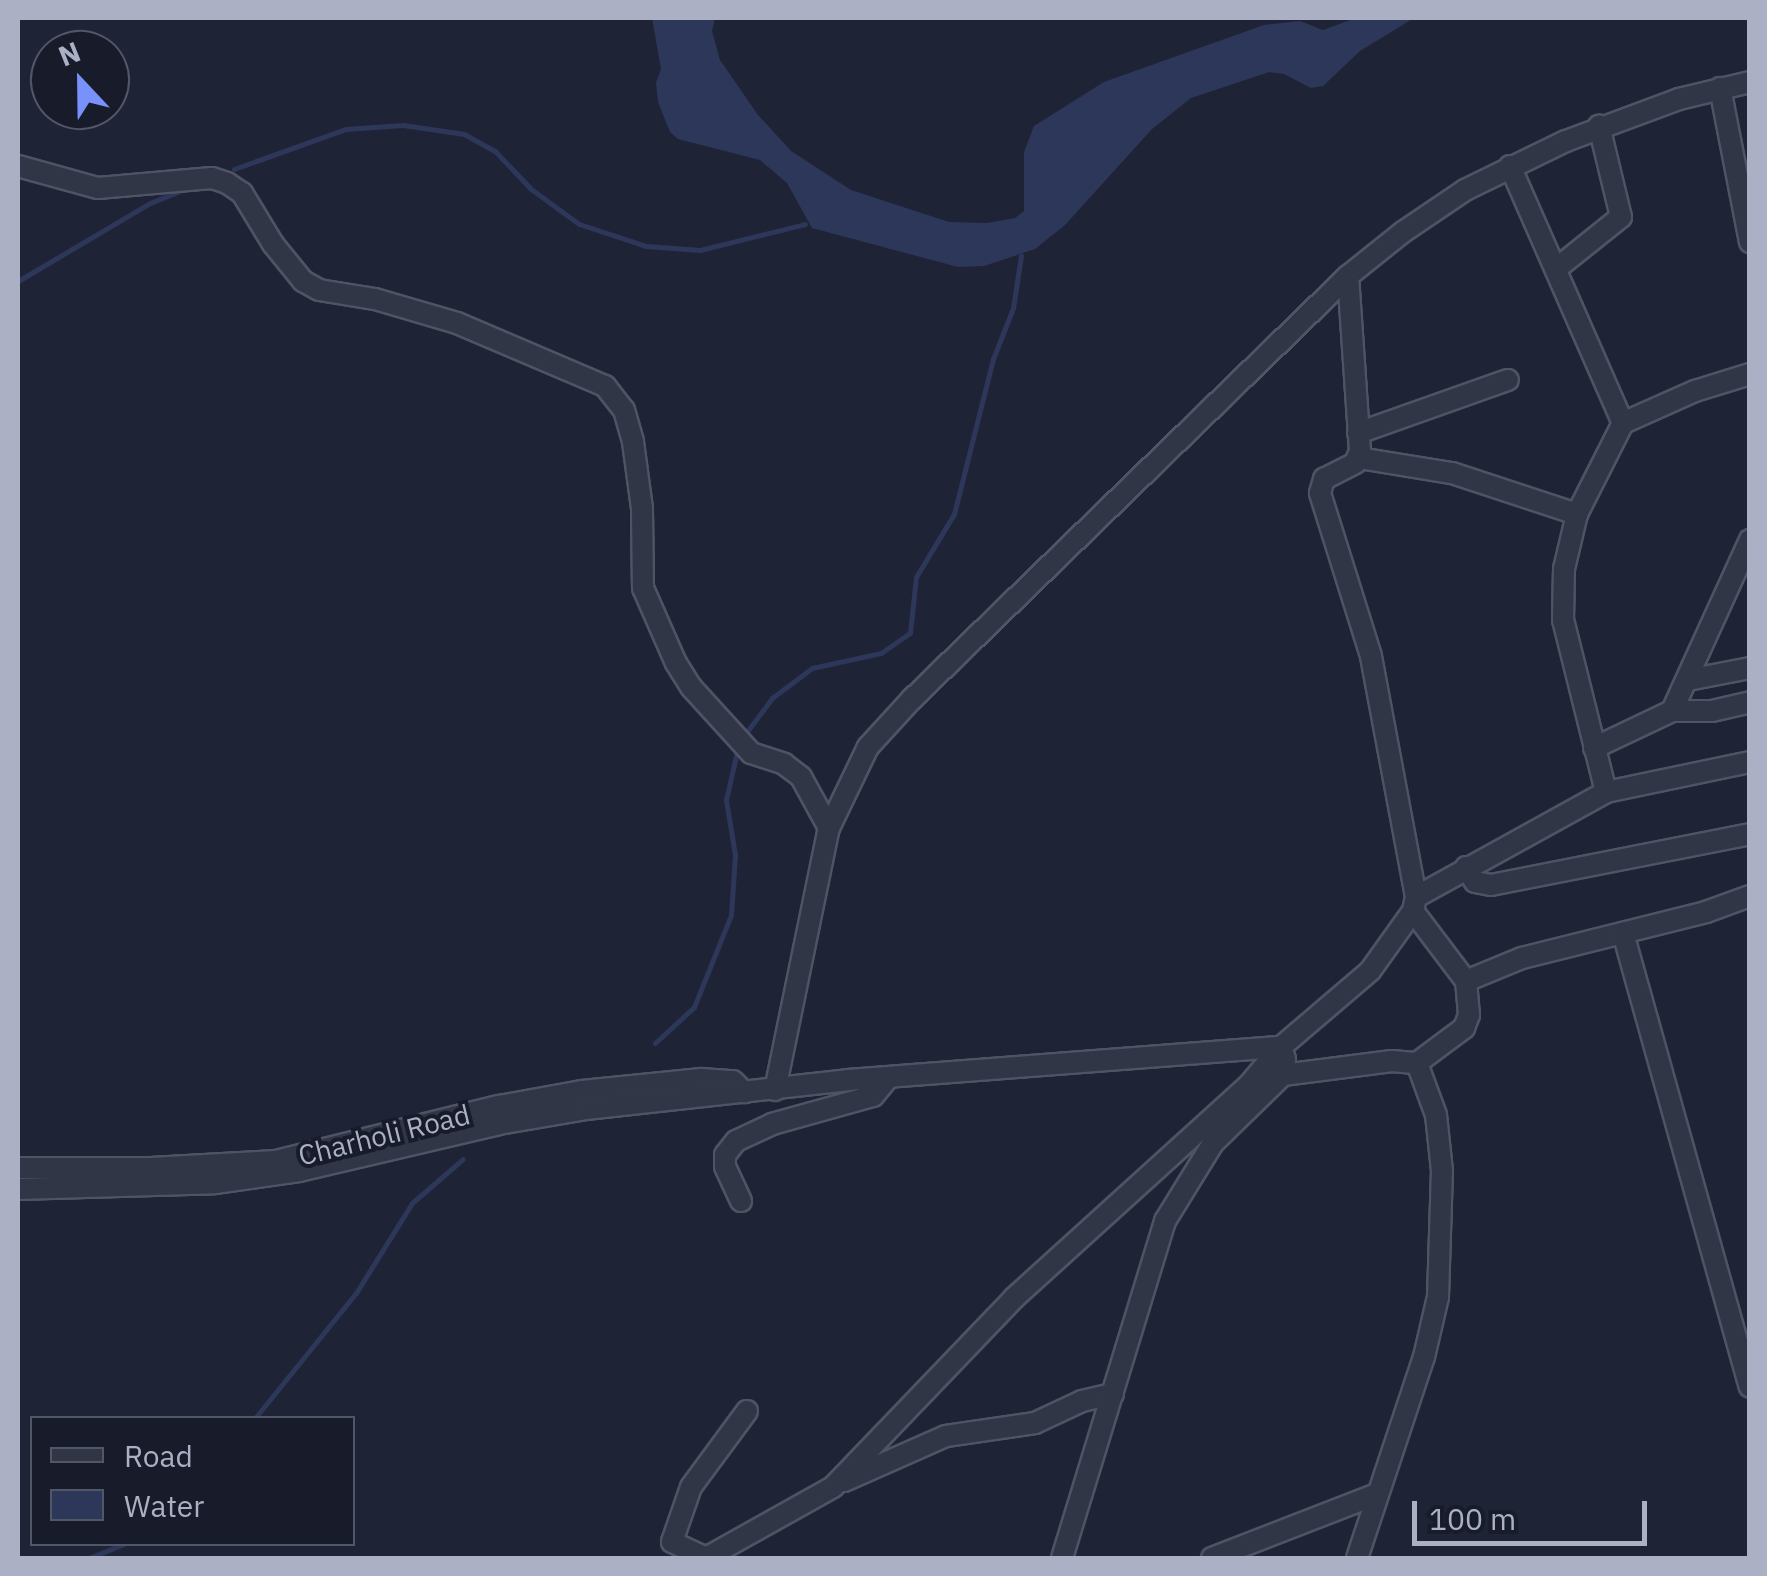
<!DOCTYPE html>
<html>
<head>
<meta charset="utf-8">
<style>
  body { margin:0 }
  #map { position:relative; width:1767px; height:1576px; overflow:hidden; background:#1e2436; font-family:"IBM Plex Sans",sans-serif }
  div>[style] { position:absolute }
  .water>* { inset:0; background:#2d375a }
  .stream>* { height:5px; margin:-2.5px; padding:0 2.5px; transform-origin:2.5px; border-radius:2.5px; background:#2d375a }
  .roads { filter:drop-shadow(2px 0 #4f5365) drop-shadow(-2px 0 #4f5365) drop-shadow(0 2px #4f5365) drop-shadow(0 -2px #4f5365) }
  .minor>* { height:20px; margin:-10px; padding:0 10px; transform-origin:10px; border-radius:10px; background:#313646 }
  span { translate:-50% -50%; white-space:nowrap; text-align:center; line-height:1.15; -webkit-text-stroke:8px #171b2a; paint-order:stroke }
  .street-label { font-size:28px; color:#abb0c4 }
  .frame { position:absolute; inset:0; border:20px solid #abb0c4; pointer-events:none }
  .legend { position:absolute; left:30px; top:1416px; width:325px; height:130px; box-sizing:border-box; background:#171b2a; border:2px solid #525768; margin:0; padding:12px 18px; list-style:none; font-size:30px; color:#abb0c4 }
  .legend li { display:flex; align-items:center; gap:20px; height:50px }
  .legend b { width:50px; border:2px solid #525768 }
  .north { position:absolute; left:30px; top:30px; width:100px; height:100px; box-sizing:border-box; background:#171b2a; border:2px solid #525768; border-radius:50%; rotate:338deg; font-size:28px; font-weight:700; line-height:40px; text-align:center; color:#abb0c4 }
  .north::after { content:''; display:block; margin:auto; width:35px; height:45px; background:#7992fb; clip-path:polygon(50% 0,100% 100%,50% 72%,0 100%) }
  .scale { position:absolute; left:1412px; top:1501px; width:235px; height:45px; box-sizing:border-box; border:5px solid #abb0c4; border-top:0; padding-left:12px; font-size:30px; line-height:35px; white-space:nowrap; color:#abb0c4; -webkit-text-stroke:8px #171b2a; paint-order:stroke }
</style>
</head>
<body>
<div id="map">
  <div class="water">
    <div style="clip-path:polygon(652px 18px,715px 18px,712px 31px,720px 60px,758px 115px,791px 151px,851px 190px,949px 222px,987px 223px,1015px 218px,1024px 211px,1024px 152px,1034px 126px,1104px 82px,1264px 25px,1300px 21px,1323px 30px,1356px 18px,1414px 18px,1360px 51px,1323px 86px,1311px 88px,1284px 74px,1269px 72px,1191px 98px,1152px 129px,1065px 225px,1035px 249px,984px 266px,958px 267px,812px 228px,787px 183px,760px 160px,678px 139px,670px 132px,658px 102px,656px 83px,661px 69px)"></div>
  </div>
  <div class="stream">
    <div style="left:234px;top:169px;width:119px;rotate:-19.7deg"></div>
    <div style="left:346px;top:129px;width:57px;rotate:-4deg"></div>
    <div style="left:403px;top:125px;width:62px;rotate:8.4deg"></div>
    <div style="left:464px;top:134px;width:35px;rotate:29deg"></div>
    <div style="left:495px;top:151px;width:52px;rotate:46.5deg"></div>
    <div style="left:531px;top:189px;width:59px;rotate:36.1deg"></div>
    <div style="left:579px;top:224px;width:71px;rotate:18.2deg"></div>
    <div style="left:646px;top:246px;width:54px;rotate:4.2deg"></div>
    <div style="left:700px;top:250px;width:108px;rotate:-13.9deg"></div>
    <div style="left:18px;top:281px;width:153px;rotate:-30.6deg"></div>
    <div style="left:150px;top:203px;width:35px;rotate:-22deg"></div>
    <div style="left:743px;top:737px;width:49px;rotate:-53.4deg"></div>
    <div style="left:772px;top:698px;width:50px;rotate:-36.9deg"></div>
    <div style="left:812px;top:668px;width:71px;rotate:-12.3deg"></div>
    <div style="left:881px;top:653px;width:35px;rotate:-35deg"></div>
    <div style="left:910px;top:633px;width:56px;rotate:-83.9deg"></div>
    <div style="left:916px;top:577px;width:74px;rotate:-58.9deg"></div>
    <div style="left:954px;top:514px;width:160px;rotate:-75.9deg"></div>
    <div style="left:993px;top:359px;width:55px;rotate:-68.6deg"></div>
    <div style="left:1013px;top:308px;width:53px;rotate:-81.3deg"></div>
    <div style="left:655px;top:1043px;width:53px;rotate:-42.7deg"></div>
    <div style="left:694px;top:1007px;width:99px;rotate:-68.1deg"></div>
    <div style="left:731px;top:915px;width:60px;rotate:-86.2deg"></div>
    <div style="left:735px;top:855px;width:56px;rotate:-99.3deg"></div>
    <div style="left:726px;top:800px;width:54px;rotate:-77.2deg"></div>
    <div style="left:255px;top:1418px;width:161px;rotate:-51.1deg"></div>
    <div style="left:356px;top:1293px;width:106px;rotate:-58.1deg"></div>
    <div style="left:412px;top:1203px;width:67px;rotate:-40.8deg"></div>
    <div style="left:89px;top:1558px;width:37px;rotate:-22deg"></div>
  </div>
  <div class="roads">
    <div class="minor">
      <div style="left:1720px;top:88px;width:157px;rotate:79deg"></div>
      <div style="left:18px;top:166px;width:83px;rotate:15.4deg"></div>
      <div style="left:98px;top:188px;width:114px;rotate:-5deg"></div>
      <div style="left:212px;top:178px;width:16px;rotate:18deg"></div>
      <div style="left:227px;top:183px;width:18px;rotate:34deg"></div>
      <div style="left:242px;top:193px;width:60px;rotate:58.7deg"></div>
      <div style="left:273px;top:244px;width:48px;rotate:51deg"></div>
      <div style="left:303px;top:281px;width:18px;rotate:29deg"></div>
      <div style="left:319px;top:290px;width:57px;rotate:9.1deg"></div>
      <div style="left:375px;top:299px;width:85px;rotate:16.3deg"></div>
      <div style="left:457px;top:323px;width:161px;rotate:23.1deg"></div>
      <div style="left:605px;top:386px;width:31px;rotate:52deg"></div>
      <div style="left:624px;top:410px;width:33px;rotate:74deg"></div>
      <div style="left:633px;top:442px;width:68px;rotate:82.3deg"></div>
      <div style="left:642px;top:509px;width:79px;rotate:89.3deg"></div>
      <div style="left:643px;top:588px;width:82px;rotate:66.3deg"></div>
      <div style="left:676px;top:663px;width:28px;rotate:58deg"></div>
      <div style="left:691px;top:687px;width:89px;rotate:47.7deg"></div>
      <div style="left:751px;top:753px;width:35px;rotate:18deg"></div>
      <div style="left:784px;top:764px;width:21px;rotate:37deg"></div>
      <div style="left:801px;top:777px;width:58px;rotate:61.2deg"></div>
      <div style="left:1510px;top:166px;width:281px;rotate:66.3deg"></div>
      <div style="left:1556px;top:269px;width:83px;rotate:-38.7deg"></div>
      <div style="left:1621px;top:217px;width:94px;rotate:-103.6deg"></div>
      <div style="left:1358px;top:433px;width:159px;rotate:-19.5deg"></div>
      <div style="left:1359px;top:458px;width:94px;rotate:9.2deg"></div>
      <div style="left:1452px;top:473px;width:132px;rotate:18.2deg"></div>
      <div style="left:1688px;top:680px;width:63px;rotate:-11deg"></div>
      <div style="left:1672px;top:711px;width:40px"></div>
      <div style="left:1712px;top:711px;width:39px;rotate:-13deg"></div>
      <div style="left:1594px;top:748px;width:86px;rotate:-25.4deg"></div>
      <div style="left:1672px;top:711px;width:188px;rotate:-65.5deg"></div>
      <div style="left:1606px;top:792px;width:177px;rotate:-104deg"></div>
      <div style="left:1563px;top:620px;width:51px;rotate:-88.9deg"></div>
      <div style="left:1564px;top:569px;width:57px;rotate:-76.7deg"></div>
      <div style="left:1577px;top:514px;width:102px;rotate:-63.2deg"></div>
      <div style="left:1623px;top:423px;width:79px;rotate:-24deg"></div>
      <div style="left:1695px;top:391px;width:58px;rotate:-17.2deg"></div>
      <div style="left:1466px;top:867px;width:17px;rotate:59deg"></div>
      <div style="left:1475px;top:882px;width:16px;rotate:11deg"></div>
      <div style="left:1491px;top:885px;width:264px;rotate:-11.1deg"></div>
      <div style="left:1416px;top:897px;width:217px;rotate:-28.9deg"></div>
      <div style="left:1606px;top:792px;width:147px;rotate:-11.8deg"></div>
      <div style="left:1413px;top:911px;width:88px;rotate:52.9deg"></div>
      <div style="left:1466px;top:981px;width:61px;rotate:-22.3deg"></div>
      <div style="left:1522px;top:958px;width:190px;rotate:-14deg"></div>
      <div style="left:1706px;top:912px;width:47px;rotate:-20deg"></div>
      <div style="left:1623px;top:933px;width:471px;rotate:74.4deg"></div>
      <div style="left:1283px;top:1075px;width:110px;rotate:-7.3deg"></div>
      <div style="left:1392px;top:1061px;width:25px;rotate:5deg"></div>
      <div style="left:1417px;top:1063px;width:59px;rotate:-36.7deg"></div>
      <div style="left:1464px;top:1028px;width:14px;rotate:-69deg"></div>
      <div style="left:1469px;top:1015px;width:34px;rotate:-95deg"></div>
      <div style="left:775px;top:1090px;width:268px;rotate:-78.4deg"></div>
      <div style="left:829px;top:828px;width:90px;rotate:-64.3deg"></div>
      <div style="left:868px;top:747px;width:65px;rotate:-47.5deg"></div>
      <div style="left:912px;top:699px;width:607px;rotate:-44.13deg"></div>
      <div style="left:1348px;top:276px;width:70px;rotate:-38.7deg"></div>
      <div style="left:1403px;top:232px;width:75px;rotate:-34.1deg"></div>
      <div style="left:1465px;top:190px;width:112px;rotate:-25.9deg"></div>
      <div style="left:1566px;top:141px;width:121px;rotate:-20.4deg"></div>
      <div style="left:1679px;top:99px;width:73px;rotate:-13.5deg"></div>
      <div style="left:18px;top:1168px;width:133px"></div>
      <div style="left:151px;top:1168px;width:125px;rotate:-3.2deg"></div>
      <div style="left:276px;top:1161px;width:230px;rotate:-13.9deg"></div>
      <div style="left:499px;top:1106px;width:84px;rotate:-10.2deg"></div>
      <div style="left:582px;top:1091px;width:120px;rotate:-5.8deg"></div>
      <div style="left:701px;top:1079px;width:32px;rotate:4deg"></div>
      <div style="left:733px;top:1081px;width:16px;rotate:45deg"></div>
      <div style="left:18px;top:1189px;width:197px;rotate:-1.7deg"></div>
      <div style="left:215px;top:1183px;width:85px;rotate:-8.1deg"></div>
      <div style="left:299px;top:1171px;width:205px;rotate:-13.2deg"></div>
      <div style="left:499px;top:1124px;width:89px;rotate:-9.7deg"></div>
      <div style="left:587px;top:1109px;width:263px;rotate:-6.3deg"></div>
      <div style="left:848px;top:1080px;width:434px;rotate:-4.4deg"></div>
      <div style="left:741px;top:1201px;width:38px;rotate:-115deg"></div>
      <div style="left:725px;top:1166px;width:11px;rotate:-90deg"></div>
      <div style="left:725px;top:1155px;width:18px;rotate:-52deg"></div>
      <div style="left:736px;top:1141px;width:40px;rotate:-25deg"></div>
      <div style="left:772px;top:1124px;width:105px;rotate:-15.5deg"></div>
      <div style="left:873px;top:1096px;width:23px;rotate:-50deg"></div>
      <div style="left:747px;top:1411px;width:94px;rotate:126.4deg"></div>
      <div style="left:691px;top:1487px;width:58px;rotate:109.1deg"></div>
      <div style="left:672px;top:1542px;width:38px;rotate:25deg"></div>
      <div style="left:706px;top:1558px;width:145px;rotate:-29.2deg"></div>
      <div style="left:833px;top:1487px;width:262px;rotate:-46.2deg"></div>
      <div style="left:1014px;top:1298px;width:316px;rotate:-42.2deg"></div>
      <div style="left:1248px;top:1086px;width:51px;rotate:-49.8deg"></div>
      <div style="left:1281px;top:1047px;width:117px;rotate:-40.5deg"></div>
      <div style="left:1370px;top:971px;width:74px;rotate:-54.4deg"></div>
      <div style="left:1413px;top:911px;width:14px;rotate:-78deg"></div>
      <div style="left:1416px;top:897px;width:245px;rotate:-100.6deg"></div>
      <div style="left:1371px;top:656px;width:171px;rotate:-107.4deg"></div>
      <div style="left:1320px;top:493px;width:15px;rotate:-74deg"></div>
      <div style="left:1324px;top:479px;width:35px;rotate:-27deg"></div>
      <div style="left:1355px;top:463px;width:13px;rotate:-67deg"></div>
      <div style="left:1360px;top:451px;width:175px;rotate:-93.9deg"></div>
      <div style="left:844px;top:1481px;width:111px;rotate:-23.8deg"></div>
      <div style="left:946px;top:1436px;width:90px;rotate:-8.3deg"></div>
      <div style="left:1035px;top:1423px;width:52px;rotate:-25.1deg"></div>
      <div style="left:1082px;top:1401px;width:32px;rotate:-13deg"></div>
      <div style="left:1062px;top:1558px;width:352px;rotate:-73deg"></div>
      <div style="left:1165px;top:1221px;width:92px;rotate:-58.4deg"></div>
      <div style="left:1213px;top:1143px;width:98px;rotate:-44.2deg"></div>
      <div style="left:1283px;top:1075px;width:16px;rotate:-83deg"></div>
      <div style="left:1285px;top:1059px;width:13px;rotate:-108deg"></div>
      <div style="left:1212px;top:1558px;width:177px;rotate:-21.2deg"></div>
      <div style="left:1357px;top:1558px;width:212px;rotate:-71.6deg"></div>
      <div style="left:1424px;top:1357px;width:62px;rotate:-76.9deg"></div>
      <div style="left:1438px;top:1297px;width:126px;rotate:-88.2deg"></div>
      <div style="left:1442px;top:1171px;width:56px;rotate:-96.1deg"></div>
      <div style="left:1436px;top:1115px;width:55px;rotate:-110.1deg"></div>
    </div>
  </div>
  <div class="street-label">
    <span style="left:384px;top:1135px;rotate:-14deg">Charholi Road</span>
  </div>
  <div class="frame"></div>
  <ul class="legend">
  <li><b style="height:12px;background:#313646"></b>Road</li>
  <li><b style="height:28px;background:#2d375a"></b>Water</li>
  </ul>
  <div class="north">N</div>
  <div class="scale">100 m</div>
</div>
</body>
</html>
